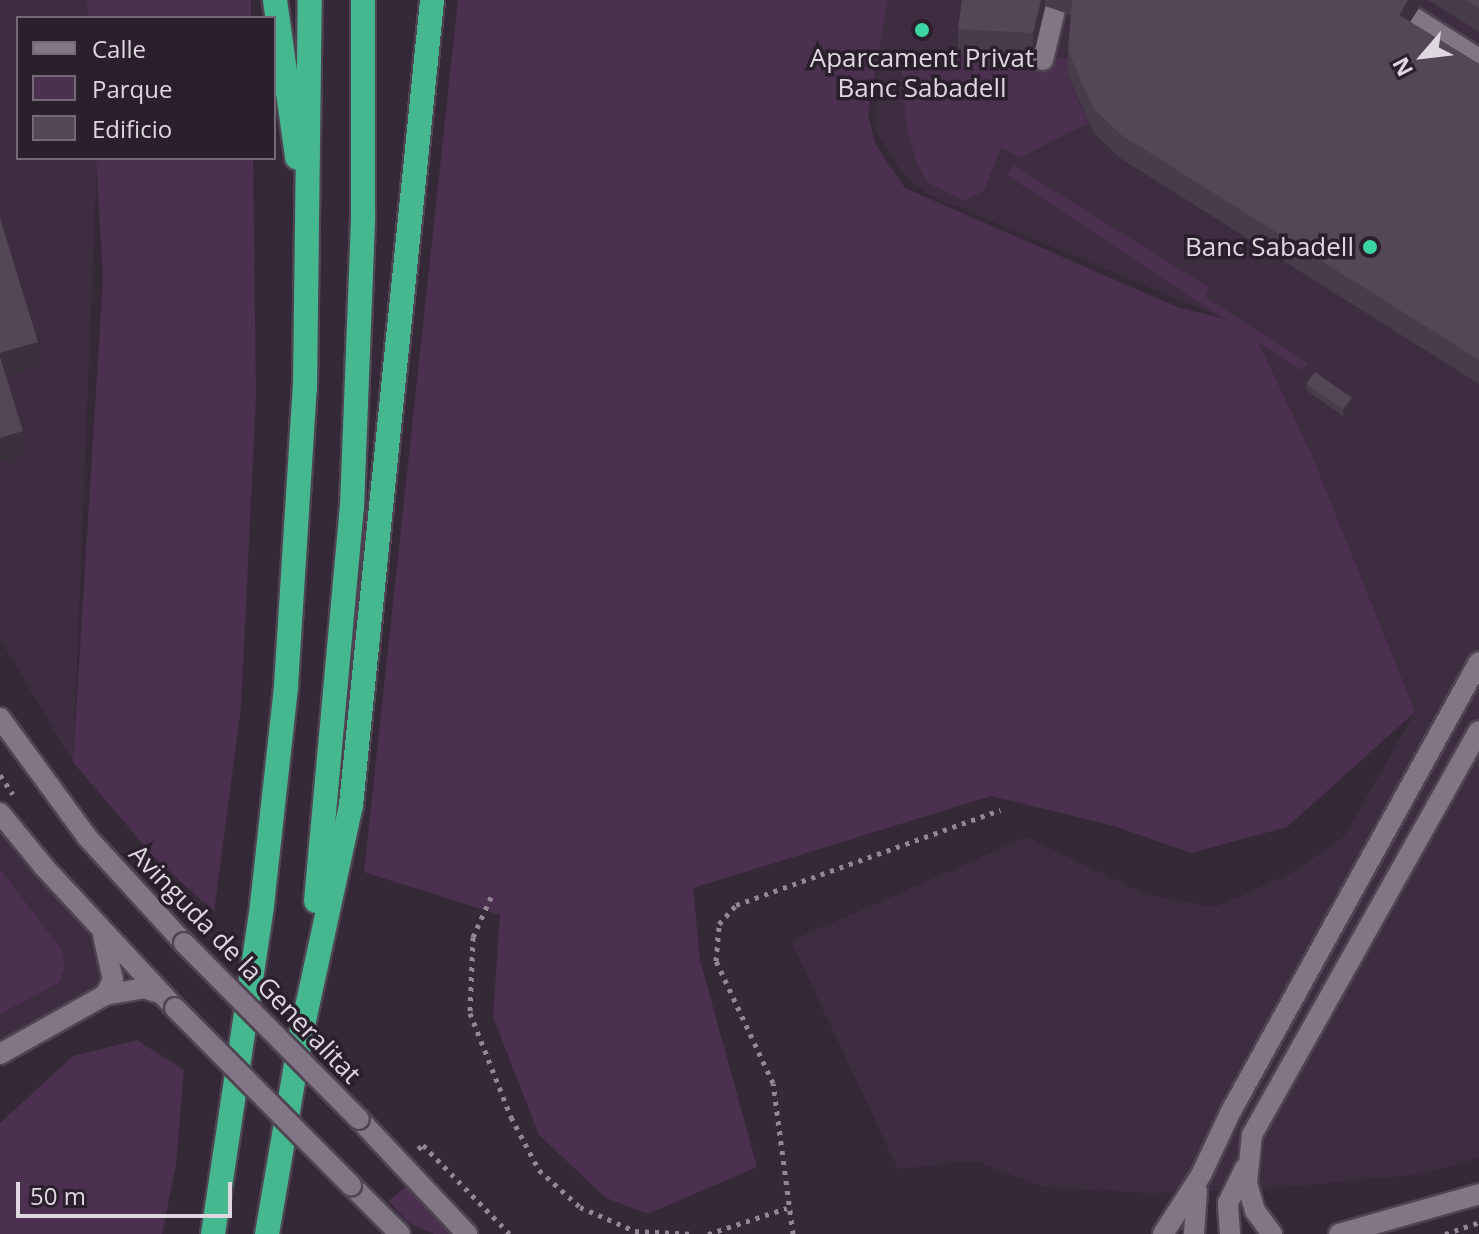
<!DOCTYPE html>
<html>
<head>
<meta charset="utf-8">
<style>
  body { margin:0 }
  #map { position:relative; width:1479px; height:1234px; overflow:hidden; background:#352937; font-family:"Open Sans",sans-serif }
  div>[style] { position:absolute }
  .built>* { inset:0; background:#3e2d41 }
  .green>* { inset:0; background:#4b314f }
  .path>* { height:5px; margin-top:-2.5px; transform-origin:0; background:repeating-linear-gradient(90deg,#928893 0 4px,transparent 0 10px) }
  .roads { filter:drop-shadow(2px 0 #4f4451) drop-shadow(-2px 0 #4f4451) drop-shadow(0 2px #4f4451) drop-shadow(0 -2px #4f4451) }
  .minor>* { height:20px; margin:-10px; padding:0 10px; transform-origin:10px; border-radius:10px; background:#837486 }
  .highway>* { height:24px; margin:-12px; padding:0 12px; transform-origin:12px; border-radius:12px; background:#46b890 }
  .bridges { filter:drop-shadow(2px 0 #4f4451) drop-shadow(-2px 0 #4f4451) drop-shadow(0 2px #4f4451) drop-shadow(0 -2px #4f4451) }
  .minor-bridge>* { height:20px; margin:-10px; padding:0 10px; transform-origin:10px; border-radius:10px; background:#837486 }
  .wall>* { inset:0; background:#473c49 }
  .shaded-wall>* { inset:0; background:#3a313c }
  .building>* { inset:0; background:#534655 }
  .dots>* { width:22px; height:22px; translate:-50% -50%; box-sizing:border-box; border:4px solid #2b1f2d; border-radius:50% }
  span { translate:-50% -50%; white-space:nowrap; text-align:center; line-height:1.15; -webkit-text-stroke:7px #2b1f2d; paint-order:stroke }
  .poi-label { font-size:26px; color:#dfd7e0 }
  .right { translate:-100% -50%; text-align:right }
  .street-label { font-size:26px; color:#dfd7e0 }
  .legend { position:absolute; left:16px; top:16px; width:260px; height:144px; box-sizing:border-box; background:#2b1f2d; border:2px solid #736975; margin:0; padding:10px 14px; list-style:none; font-size:24px; color:#dfd7e0 }
  .legend li { display:flex; align-items:center; gap:16px; height:40px }
  .legend b { width:40px; border:2px solid #736975 }
  .north { position:absolute; left:1383px; top:16px; width:80px; height:80px; -webkit-text-stroke:6px #2b1f2d; paint-order:stroke; rotate:242deg; font-size:22px; font-weight:700; line-height:32px; text-align:center; color:#dfd7e0 }
  .north::after { content:''; display:block; margin:auto; width:28px; height:36px; background:#dfd7e0; clip-path:polygon(50% 0,100% 100%,50% 72%,0 100%) }
  .scale { position:absolute; left:16px; top:1182px; width:216px; height:36px; box-sizing:border-box; border:4px solid #dfd7e0; border-top:0; padding-left:10px; font-size:24px; line-height:28px; white-space:nowrap; color:#dfd7e0; -webkit-text-stroke:6px #2b1f2d; paint-order:stroke }
</style>
</head>
<body>
<div id="map">
  <div class="built">
    <div style="clip-path:polygon(0 0,103px 0,102px 18px,18px 18px,18px 158px,97px 158px,73px 762px,0 639px)"></div>
    <div style="clip-path:polygon(888px 0,1479px 0,1479px 1158px,1423px 1174px,1266px 1189px,1152px 1193px,1042px 1187px,976px 1161px,898px 1169px,791px 941px,1027px 837px,1147px 895px,1215px 907px,1288px 875px,1344px 837px,1415px 712px,1311px 453px,1257px 341px,1227px 320px,927px 194px,902px 173px,876px 132px,878px 55px)"></div>
    <div style="clip-path:polygon(0 813px,100px 928px,113px 980px,0 1054px)"></div>
  </div>
  <div class="green">
    <div style="clip-path:polygon(87px 0,251px 0,251px 18px,88px 18px)"></div>
    <div style="clip-path:polygon(458px 0,888px 0,868px 114px,875px 144px,905px 188px,1177px 307px,1225px 319px,1007px 175px,1013px 165px,1208px 287px,1205px 297px,1308px 363px,1300px 370px,1258px 342px,1311px 453px,1415px 712px,1287px 827px,1191px 853px,1114px 826px,991px 796px,693px 888px,700px 960px,757px 1167px,648px 1214px,606px 1198px,539px 1135px,493px 1017px,500px 915px,364px 872px)"></div>
    <div style="clip-path:polygon(958px 53px,1068px 59px,1068px 76px,1088px 123px,1021px 157px,1001px 148px,984px 190px,965px 201px,928px 183px,916px 161px,906px 125px,901px 60px)"></div>
    <div style="clip-path:polygon(96px 158px,253px 158px,256px 396px,241px 707px,214px 912px,154px 857px,73px 762px,103px 278px)"></div>
    <div style="clip-path:polygon(0 869px,61px 949px,65px 965px,59px 983px,0 1014px)"></div>
    <div style="clip-path:polygon(137px 1040px,184px 1070px,176px 1164px,162px 1234px,0 1234px,0 1123px,73px 1056px)"></div>
    <div style="clip-path:polygon(406px 1187px,450px 1234px,434px 1234px,409px 1223px,388px 1201px)"></div>
  </div>
  <div class="path">
    <div style="left:0;top:775px;width:23px;rotate:56deg"></div>
    <div style="left:491px;top:897px;width:44px;rotate:114.2deg"></div>
    <div style="left:473px;top:937px;width:76px;rotate:92.3deg"></div>
    <div style="left:470px;top:1013px;width:112px;rotate:68.5deg"></div>
    <div style="left:511px;top:1117px;width:60px;rotate:62.2deg"></div>
    <div style="left:539px;top:1170px;width:55px;rotate:42.1deg"></div>
    <div style="left:580px;top:1207px;width:60px;rotate:23.6deg"></div>
    <div style="left:635px;top:1231px;width:60px;rotate:2.9deg"></div>
    <div style="left:418px;top:1149px;width:6px;rotate:-39deg"></div>
    <div style="left:423px;top:1145px;width:124px;rotate:45.7deg"></div>
    <div style="left:708px;top:1234px;width:83px;rotate:-18.2deg"></div>
    <div style="left:793px;top:1234px;width:152px;rotate:-97.5deg"></div>
    <div style="left:773px;top:1083px;width:135px;rotate:-115deg"></div>
    <div style="left:716px;top:961px;width:37px;rotate:-85deg"></div>
    <div style="left:719px;top:924px;width:25px;rotate:-48deg"></div>
    <div style="left:736px;top:905px;width:281px;rotate:-19.8deg"></div>
    <div style="left:1445px;top:1234px;width:36px;rotate:-19deg"></div>
  </div>
  <div class="roads">
    <div class="minor">
      <div style="left:1413px;top:17px;width:78px;rotate:32.5deg"></div>
      <div style="left:1043px;top:60px;width:51px;rotate:-76.5deg"></div>
      <div style="left:0;top:718px;width:147px;rotate:53.8deg"></div>
      <div style="left:87px;top:837px;width:144px;rotate:47.5deg"></div>
      <div style="left:0;top:813px;width:71px;rotate:50.7deg"></div>
      <div style="left:45px;top:868px;width:191px;rotate:47.1deg"></div>
      <div style="left:103px;top:935px;width:46px;rotate:77.5deg"></div>
      <div style="left:113px;top:980px;width:17px;rotate:118deg"></div>
      <div style="left:0;top:1054px;width:120px;rotate:-29.3deg"></div>
      <div style="left:105px;top:995px;width:40px;rotate:-10deg"></div>
      <div style="left:144px;top:988px;width:19px;rotate:18deg"></div>
      <div style="left:359px;top:1119px;width:158px;rotate:46.8deg"></div>
      <div style="left:351px;top:1185px;width:69px;rotate:45deg"></div>
      <div style="left:1163px;top:1234px;width:70px;rotate:-57.2deg"></div>
      <div style="left:1201px;top:1175px;width:68px;rotate:-64.9deg"></div>
      <div style="left:1230px;top:1113px;width:515px;rotate:-61.1deg"></div>
      <div style="left:1194px;top:1234px;width:43px;rotate:-86deg"></div>
      <div style="left:1230px;top:1234px;width:31px;rotate:-94deg"></div>
      <div style="left:1228px;top:1203px;width:39px;rotate:-64deg"></div>
      <div style="left:1272px;top:1234px;width:29px;rotate:-126deg"></div>
      <div style="left:1255px;top:1211px;width:29px;rotate:-106deg"></div>
      <div style="left:1247px;top:1183px;width:48px;rotate:-84.1deg"></div>
      <div style="left:1252px;top:1135px;width:463px;rotate:-60.7deg"></div>
      <div style="left:1339px;top:1234px;width:146px;rotate:-15.9deg"></div>
    </div>
    <div class="highway">
      <div style="left:275px;top:0;width:159px;rotate:82deg"></div>
      <div style="left:316px;top:901px;width:396px;rotate:-84.8deg"></div>
      <div style="left:352px;top:507px;width:292px;rotate:-87.8deg"></div>
      <div style="left:363px;top:215px;width:215px;rotate:-90deg"></div>
      <div style="left:213px;top:1234px;width:333px;rotate:-81.5deg"></div>
      <div style="left:262px;top:905px;width:220px;rotate:-83.7deg"></div>
      <div style="left:286px;top:686px;width:299px;rotate:-86.4deg"></div>
      <div style="left:305px;top:388px;width:388px;rotate:-89.3deg"></div>
      <div style="left:267px;top:1234px;width:207px;rotate:-80.3deg"></div>
      <div style="left:302px;top:1030px;width:230px;rotate:-77.7deg"></div>
      <div style="left:351px;top:805px;width:809px;rotate:-84.25deg"></div>
    </div>
  </div>
  <div class="bridges">
    <div class="minor-bridge">
      <div style="left:184px;top:943px;width:248px;rotate:45.2deg"></div>
      <div style="left:175px;top:1008px;width:250px;rotate:45.2deg"></div>
    </div>
  </div>
  <div class="wall">
    <div style="clip-path:polygon(962px 0,1424px 0,1410px 22px,1479px 64px,1479px 384px,1120px 158px,1093px 132px,1068px 75px,1068px 51px,1071px 15px,1045px 6px,1033px 57px,958px 53px,958px 29px)"></div>
    <div style="clip-path:polygon(1428px 0,1479px 0,1479px 32px)"></div>
    <div style="clip-path:polygon(1306px 384px,1352px 404px,1343px 416px,1306px 390px)"></div>
  </div>
  <div class="shaded-wall">
    <div style="clip-path:polygon(1041px 0,1045px 0,1045px 6px,1033px 57px,1033px 33px)"></div>
    <div style="clip-path:polygon(1408px 0,1424px 0,1399px 39px,1399px 15px)"></div>
    <div style="clip-path:polygon(38px 342px,38px 366px,0 377px,0 353px)"></div>
    <div style="clip-path:polygon(1352px 398px,1352px 404px,1343px 416px,1343px 409px)"></div>
    <div style="clip-path:polygon(23px 431px,23px 455px,0 462px,0 438px)"></div>
  </div>
  <div class="building">
    <div style="clip-path:polygon(962px 0,1041px 0,1033px 33px,958px 29px)"></div>
    <div style="clip-path:polygon(1072px 0,1408px 0,1399px 15px,1479px 64px,1479px 360px,1120px 134px,1093px 108px,1068px 51px)"></div>
    <div style="clip-path:polygon(1466px 0,1479px 0,1479px 8px)"></div>
    <div style="clip-path:polygon(0 218px,38px 342px,0 353px)"></div>
    <div style="clip-path:polygon(0 357px,23px 431px,0 438px)"></div>
    <div style="clip-path:polygon(1315px 372px,1352px 398px,1343px 409px,1306px 384px)"></div>
  </div>
  <div class="dots">
    <div style="left:922px;top:30px;background:#3dd4a3"></div>
    <div style="left:1370px;top:247px;background:#3dd4a3"></div>
  </div>
  <div class="poi-label">
    <span style="left:922px;top:73px">Aparcament Privat<br>Banc Sabadell</span>
    <span class="right" style="left:1354px;top:247px">Banc Sabadell</span>
  </div>
  <div class="street-label">
    <span style="left:245px;top:964px;rotate:46deg">Avinguda de la Generalitat</span>
  </div>
  <ul class="legend">
  <li><b style="height:10px;background:#837486"></b>Calle</li>
  <li><b style="height:22px;background:#4b314f"></b>Parque</li>
  <li><b style="height:22px;background:#534655"></b>Edificio</li>
  </ul>
  <div class="north">N</div>
  <div class="scale">50 m</div>
</div>
</body>
</html>
